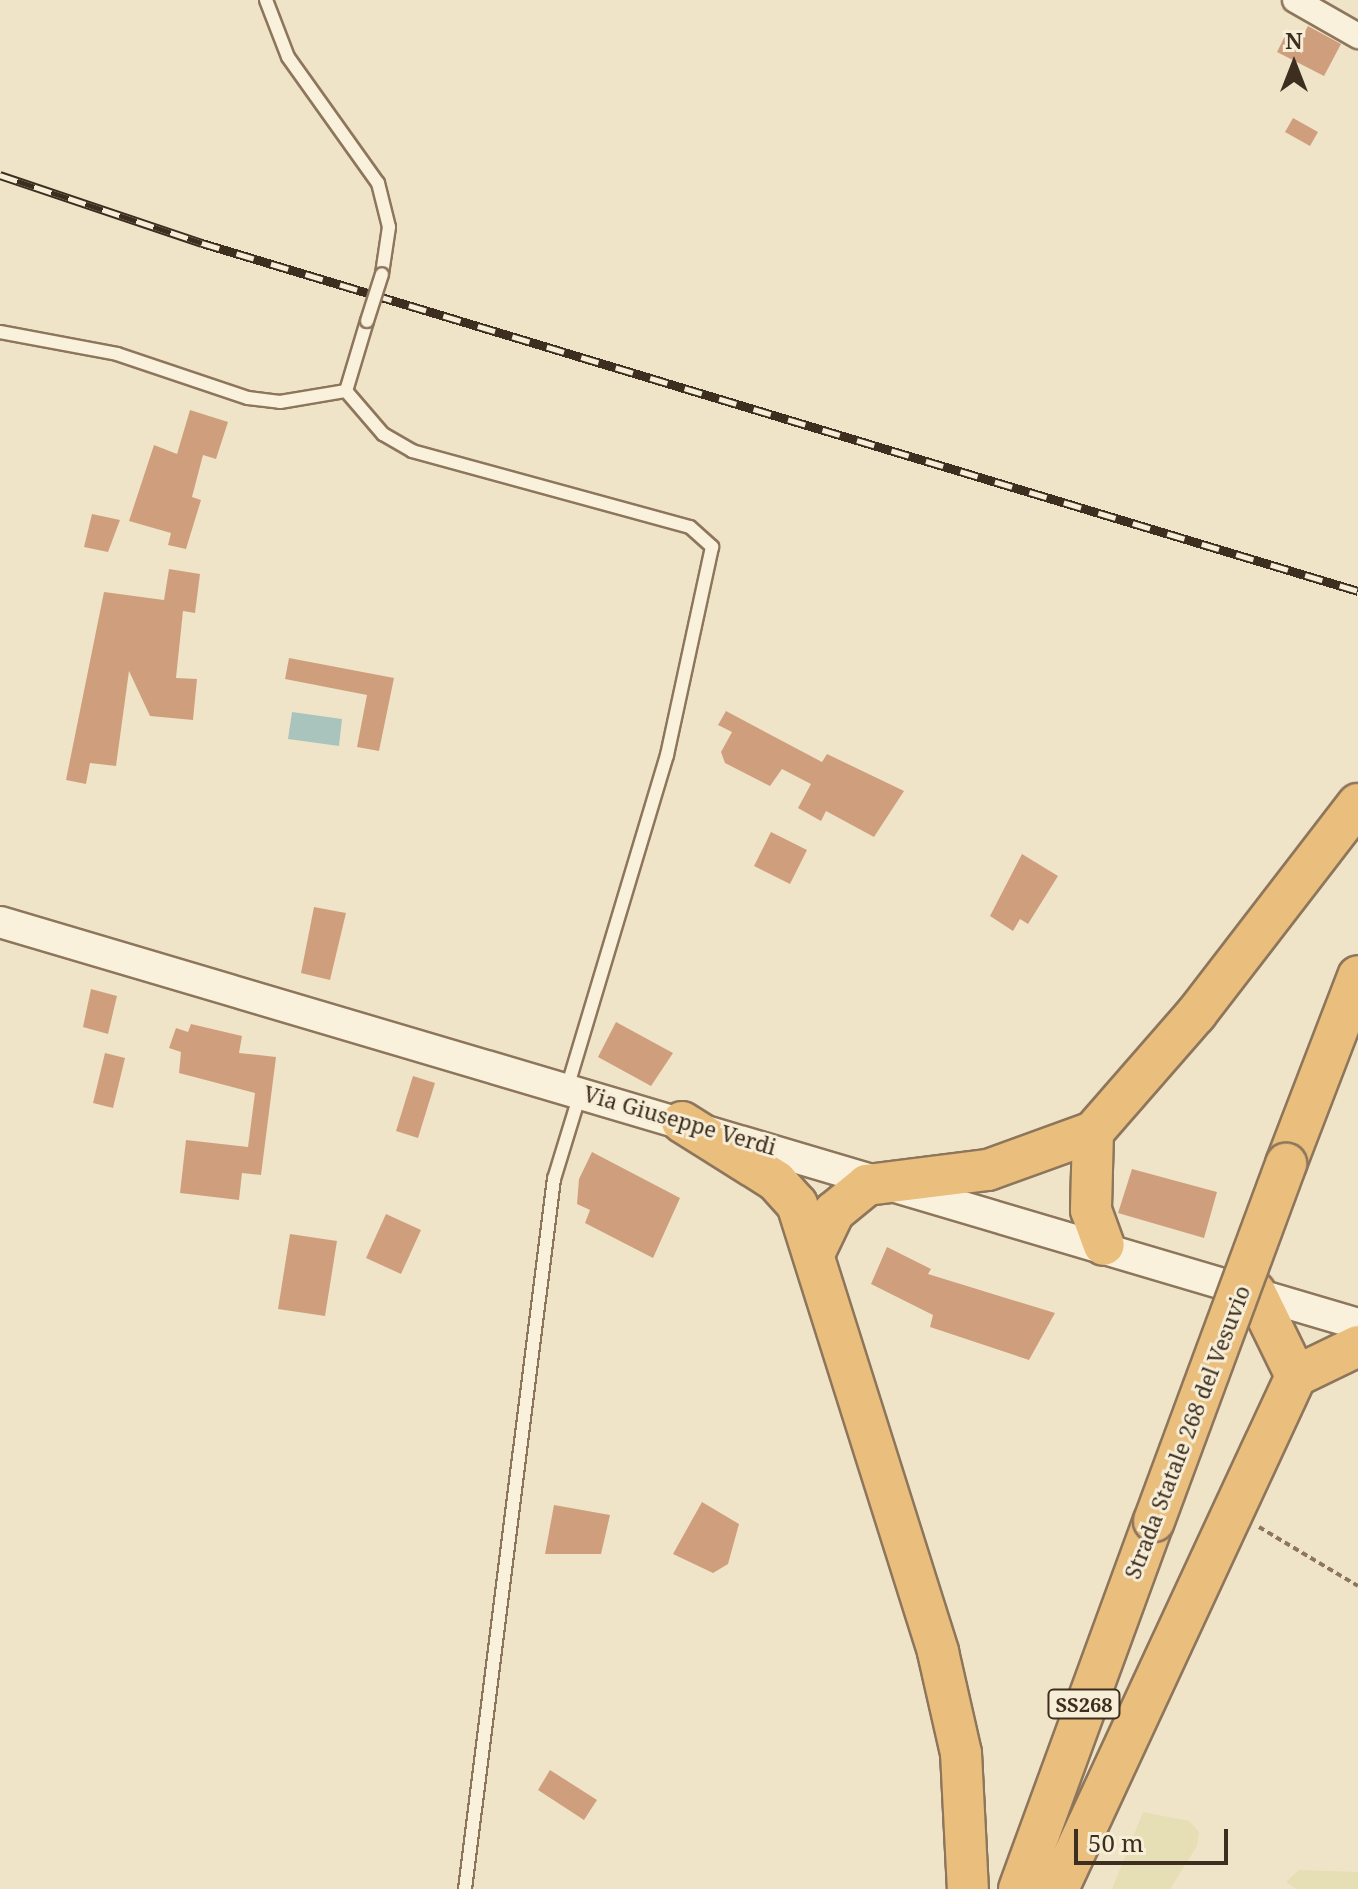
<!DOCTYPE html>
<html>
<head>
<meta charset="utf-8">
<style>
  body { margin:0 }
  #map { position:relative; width:1358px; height:1889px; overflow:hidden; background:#f0e4c8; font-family:"Noto Serif",serif }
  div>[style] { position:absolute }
  .farmland>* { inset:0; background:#e6deb5 }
  .water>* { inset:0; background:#a9c4bc }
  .building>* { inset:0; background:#cf9f7d }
  .path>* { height:4px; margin-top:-2px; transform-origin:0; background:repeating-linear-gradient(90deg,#8d765c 0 6px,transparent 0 10px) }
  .roads { filter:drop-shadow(2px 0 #8d765c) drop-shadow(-2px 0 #8d765c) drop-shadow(0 2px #8d765c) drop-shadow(0 -2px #8d765c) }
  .service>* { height:12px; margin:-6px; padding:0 6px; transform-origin:6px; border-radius:6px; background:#faf1dc }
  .minor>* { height:24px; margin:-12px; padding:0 12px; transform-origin:12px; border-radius:12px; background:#faf1dc }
  .tertiary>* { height:30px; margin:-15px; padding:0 15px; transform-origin:15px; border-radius:15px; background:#faf1dc }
  .trunk>* { height:40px; margin:-20px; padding:0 20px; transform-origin:20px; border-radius:20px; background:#eabe7c }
  .rail>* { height:9px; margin-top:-4.5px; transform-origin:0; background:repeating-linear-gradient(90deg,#f7eed8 0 18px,#3d2e20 0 36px); box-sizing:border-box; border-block:2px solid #3d2e20 }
  .bridges { filter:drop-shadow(2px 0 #8d765c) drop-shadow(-2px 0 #8d765c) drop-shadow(0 2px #8d765c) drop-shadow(0 -2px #8d765c) }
  .service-bridge>* { height:12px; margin:-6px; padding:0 6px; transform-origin:6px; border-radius:6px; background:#faf1dc }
  .trunk-bridge>* { height:40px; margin:-20px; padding:0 20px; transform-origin:20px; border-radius:20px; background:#eabe7c }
  span { translate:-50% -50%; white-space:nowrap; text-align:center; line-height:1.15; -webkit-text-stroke:6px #f7eed8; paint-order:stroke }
  .shield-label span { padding:2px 6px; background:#f7eed8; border:2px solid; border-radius:6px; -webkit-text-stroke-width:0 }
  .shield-label { font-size:20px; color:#3d2e20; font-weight:700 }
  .street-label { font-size:22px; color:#3d2e20 }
  .north { position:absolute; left:1254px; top:24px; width:80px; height:80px; -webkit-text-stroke:6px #f7eed8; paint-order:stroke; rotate:0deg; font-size:22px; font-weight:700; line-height:32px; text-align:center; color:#3d2e20 }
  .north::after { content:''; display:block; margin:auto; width:28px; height:36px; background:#3d2e20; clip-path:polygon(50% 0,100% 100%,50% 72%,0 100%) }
  .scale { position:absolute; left:1074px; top:1829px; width:154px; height:36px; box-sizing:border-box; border:4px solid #3d2e20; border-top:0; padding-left:10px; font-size:24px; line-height:28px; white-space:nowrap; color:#3d2e20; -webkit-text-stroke:6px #f7eed8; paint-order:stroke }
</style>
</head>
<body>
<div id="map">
  <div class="farmland">
    <div style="clip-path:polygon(1143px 1812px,1189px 1821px,1199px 1832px,1197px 1846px,1170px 1889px,1112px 1889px)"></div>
    <div style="clip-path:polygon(1299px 1870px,1358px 1872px,1358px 1889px,1296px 1889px,1286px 1882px)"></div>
  </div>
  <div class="water">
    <div style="clip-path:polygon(292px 712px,342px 719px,339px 746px,288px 739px)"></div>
  </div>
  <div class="building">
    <div style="clip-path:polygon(1308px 26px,1341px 44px,1324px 76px,1277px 52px,1287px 32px,1301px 39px)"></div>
    <div style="clip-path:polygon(1293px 118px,1318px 132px,1310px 146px,1285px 132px)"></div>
    <div style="clip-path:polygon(190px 410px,228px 422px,216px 459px,203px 455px,192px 497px,201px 500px,186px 549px,168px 545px,171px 533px,129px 521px,154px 445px,177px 454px)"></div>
    <div style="clip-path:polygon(92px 514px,120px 520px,108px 552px,84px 547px)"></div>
    <div style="clip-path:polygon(169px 569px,200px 574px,195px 613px,183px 611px,176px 678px,197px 679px,193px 720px,150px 716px,129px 671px,116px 766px,90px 763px,86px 784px,66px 780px,104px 592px,164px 600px)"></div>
    <div style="clip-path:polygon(289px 658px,394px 678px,379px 751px,357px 747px,367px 695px,285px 679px)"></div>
    <div style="clip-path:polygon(726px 711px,822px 762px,827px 754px,904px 791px,874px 837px,826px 811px,821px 821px,798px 808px,811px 784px,782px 769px,770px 786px,725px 763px,721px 752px,732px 732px,718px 725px)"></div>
    <div style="clip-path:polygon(771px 832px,807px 850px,790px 884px,754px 866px)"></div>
    <div style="clip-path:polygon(1022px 854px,1058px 876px,1028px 924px,1020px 919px,1013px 931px,990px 916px)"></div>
    <div style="clip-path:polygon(314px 907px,346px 913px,330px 980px,301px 973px)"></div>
    <div style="clip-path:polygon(91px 989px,117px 996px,108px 1034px,83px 1027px)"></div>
    <div style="clip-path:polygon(616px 1022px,673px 1053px,651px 1086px,598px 1057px)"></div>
    <div style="clip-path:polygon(191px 1024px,242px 1036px,239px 1053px,276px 1057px,261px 1175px,242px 1173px,239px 1200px,180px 1193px,186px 1140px,248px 1147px,255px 1093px,179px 1073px,181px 1052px,169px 1048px,176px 1028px,188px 1032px)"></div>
    <div style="clip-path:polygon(105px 1053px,125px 1058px,113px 1108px,93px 1103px)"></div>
    <div style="clip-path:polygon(413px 1076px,435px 1083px,418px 1138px,396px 1131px)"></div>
    <div style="clip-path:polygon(592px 1152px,680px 1198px,653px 1258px,585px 1223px,590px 1210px,577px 1204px,579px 1179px)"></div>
    <div style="clip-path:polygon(1132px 1169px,1217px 1192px,1204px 1238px,1118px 1213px)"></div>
    <div style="clip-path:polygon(386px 1214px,421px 1230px,401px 1274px,366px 1258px)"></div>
    <div style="clip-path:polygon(290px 1234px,337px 1241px,325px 1316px,278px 1309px)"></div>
    <div style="clip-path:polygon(887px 1247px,931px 1269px,928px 1274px,1055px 1313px,1029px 1360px,930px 1327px,933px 1315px,871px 1284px)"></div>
    <div style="clip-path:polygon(702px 1502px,739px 1524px,728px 1564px,713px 1573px,673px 1554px)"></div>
    <div style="clip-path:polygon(554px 1505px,610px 1515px,601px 1554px,545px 1554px)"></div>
    <div style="clip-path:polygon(550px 1770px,597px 1800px,584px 1820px,538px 1790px)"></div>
  </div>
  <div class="path">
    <div style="left:1259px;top:1527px;width:115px;rotate:30.8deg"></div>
  </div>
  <div class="roads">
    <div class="service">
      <div style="left:266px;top:0;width:61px;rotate:68.9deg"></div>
      <div style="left:288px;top:57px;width:155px;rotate:54.5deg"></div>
      <div style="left:378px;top:183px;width:45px;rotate:76deg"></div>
      <div style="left:389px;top:227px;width:48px;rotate:98.5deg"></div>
      <div style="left:367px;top:321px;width:73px;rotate:106.7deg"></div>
      <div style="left:346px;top:391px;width:57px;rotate:49.3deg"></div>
      <div style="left:383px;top:434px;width:34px;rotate:30deg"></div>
      <div style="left:412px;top:451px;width:288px;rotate:15.3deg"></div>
      <div style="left:690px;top:527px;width:30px;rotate:42deg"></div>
      <div style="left:712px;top:547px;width:213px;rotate:102.2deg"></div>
      <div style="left:667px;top:755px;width:348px;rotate:106.7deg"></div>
      <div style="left:0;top:332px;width:119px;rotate:10.6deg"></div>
      <div style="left:117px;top:354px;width:138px;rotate:18.6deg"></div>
      <div style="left:248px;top:398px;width:32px;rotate:7deg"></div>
      <div style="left:280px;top:402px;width:67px;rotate:-9.5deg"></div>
      <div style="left:465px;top:1889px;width:716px;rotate:-82.86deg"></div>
      <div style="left:554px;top:1179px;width:89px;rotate:-73deg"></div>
    </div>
    <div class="minor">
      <div style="left:1295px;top:0;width:73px;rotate:29.7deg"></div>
    </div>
    <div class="tertiary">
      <div style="left:0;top:922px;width:1416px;rotate:16.49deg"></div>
    </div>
    <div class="trunk">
      <div style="left:682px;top:1122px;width:111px;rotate:32.1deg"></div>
      <div style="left:776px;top:1181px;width:31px;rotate:48deg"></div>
      <div style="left:797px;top:1204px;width:470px;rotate:72.5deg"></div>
      <div style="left:938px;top:1652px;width:104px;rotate:77.2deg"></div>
      <div style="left:961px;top:1753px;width:136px;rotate:87.1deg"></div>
      <div style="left:1093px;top:1132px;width:78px;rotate:91.5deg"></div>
      <div style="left:1091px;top:1210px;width:37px;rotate:70deg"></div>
      <div style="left:1286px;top:1164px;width:201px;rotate:-69deg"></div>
      <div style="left:814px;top:1254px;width:47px;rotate:-64.5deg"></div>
      <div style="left:834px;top:1212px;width:43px;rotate:-39.3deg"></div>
      <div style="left:867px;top:1185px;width:122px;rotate:-7.1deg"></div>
      <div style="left:988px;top:1170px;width:112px;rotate:-19.9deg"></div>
      <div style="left:1093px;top:1132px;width:157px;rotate:-48.9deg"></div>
      <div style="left:1196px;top:1014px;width:265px;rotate:-52.4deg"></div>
      <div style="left:1255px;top:1292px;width:93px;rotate:64deg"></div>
      <div style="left:1019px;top:1889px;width:392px;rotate:-69.9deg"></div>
      <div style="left:1058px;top:1889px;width:566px;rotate:-65.11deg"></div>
      <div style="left:1296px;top:1376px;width:69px;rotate:-25.8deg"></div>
    </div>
  </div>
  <div class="rail">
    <div style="left:0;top:175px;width:213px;rotate:18.6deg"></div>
    <div style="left:202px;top:243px;width:1207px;rotate:16.75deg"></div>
  </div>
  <div class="bridges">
    <div class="service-bridge">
      <div style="left:367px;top:321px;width:49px;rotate:-72.3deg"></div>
    </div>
    <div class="trunk-bridge">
      <div style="left:1154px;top:1521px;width:381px;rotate:-69.7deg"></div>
    </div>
  </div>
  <div class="shield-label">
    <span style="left:1084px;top:1704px">SS268</span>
  </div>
  <div class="street-label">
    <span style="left:680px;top:1120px;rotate:16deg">Via Giuseppe Verdi</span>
    <span style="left:1187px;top:1432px;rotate:-69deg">Strada Statale 268 del Vesuvio</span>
  </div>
  <div class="north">N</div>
  <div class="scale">50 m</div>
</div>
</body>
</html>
